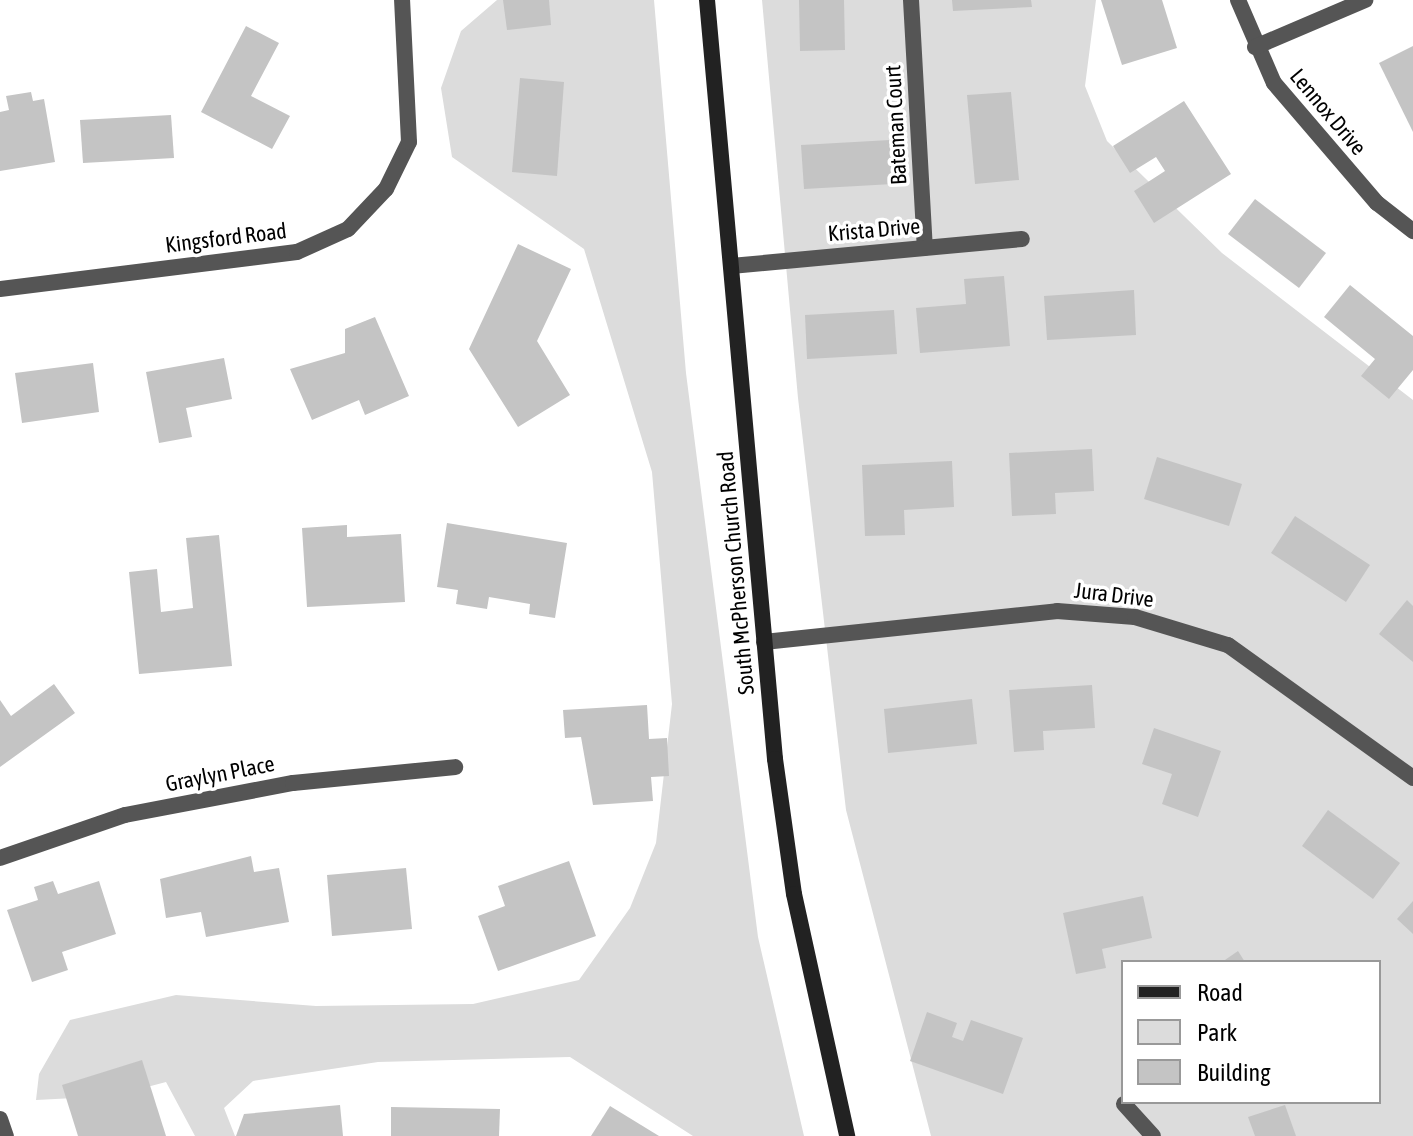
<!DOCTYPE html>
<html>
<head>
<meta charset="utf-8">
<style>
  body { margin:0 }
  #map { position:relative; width:1413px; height:1136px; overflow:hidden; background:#fff; font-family:"Asap Condensed",sans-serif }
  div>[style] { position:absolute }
  .green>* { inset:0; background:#dcdcdc }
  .building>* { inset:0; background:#c4c4c4 }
  .street>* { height:16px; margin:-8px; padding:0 8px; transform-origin:8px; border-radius:8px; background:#555 }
  .secondary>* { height:16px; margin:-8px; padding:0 8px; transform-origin:8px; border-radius:8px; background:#222 }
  span { translate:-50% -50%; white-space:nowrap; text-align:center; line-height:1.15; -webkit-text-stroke:7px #fff; paint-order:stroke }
  .street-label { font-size:22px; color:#000 }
  .legend { position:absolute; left:1121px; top:960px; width:260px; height:144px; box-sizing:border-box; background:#fff; border:2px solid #999; margin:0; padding:10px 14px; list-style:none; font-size:24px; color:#000 }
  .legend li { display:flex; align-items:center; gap:16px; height:40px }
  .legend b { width:40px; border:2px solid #999 }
</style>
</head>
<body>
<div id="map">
  <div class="green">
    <div style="clip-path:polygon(497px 0,654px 0,686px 373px,758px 937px,804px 1136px,693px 1136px,570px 1057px,378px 1062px,253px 1081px,224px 1108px,235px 1136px,195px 1136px,166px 1082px,113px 1096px,36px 1100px,39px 1074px,70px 1020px,176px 995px,316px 1006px,473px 1004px,579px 980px,630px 908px,656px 843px,672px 704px,652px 472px,584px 249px,452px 157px,441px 88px,461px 31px)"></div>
    <div style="clip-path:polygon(evenodd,762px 0,1096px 0,1085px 86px,1107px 141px,1222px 253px,1413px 400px,1413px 1136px,931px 1136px,846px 810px,798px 398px,762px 0,1123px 962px,1379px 962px,1379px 1102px,1123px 1102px,1123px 962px)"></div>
  </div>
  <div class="building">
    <div style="clip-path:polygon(503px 0,549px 0,551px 25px,507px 30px)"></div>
    <div style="clip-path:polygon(799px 0,844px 0,845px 50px,800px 51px)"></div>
    <div style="clip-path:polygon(952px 0,1031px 0,1032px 7px,953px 11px)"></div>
    <div style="clip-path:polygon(1101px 0,1162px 0,1177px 48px,1122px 65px)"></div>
    <div style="clip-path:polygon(246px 26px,279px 43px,251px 96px,290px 116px,272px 149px,201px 112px)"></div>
    <div style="clip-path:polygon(1413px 46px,1413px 132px,1379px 63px)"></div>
    <div style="clip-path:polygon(520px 78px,564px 82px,557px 176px,512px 172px)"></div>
    <div style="clip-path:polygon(31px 92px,33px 101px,44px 99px,55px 162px,0 171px,0 112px,9px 110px,6px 96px)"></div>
    <div style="clip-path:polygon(1011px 92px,1019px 180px,975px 184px,967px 95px)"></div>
    <div style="clip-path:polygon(1184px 101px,1231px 174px,1154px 223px,1134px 191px,1165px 171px,1156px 157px,1130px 173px,1113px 146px)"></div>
    <div style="clip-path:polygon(171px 115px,174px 158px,83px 163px,80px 120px)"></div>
    <div style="clip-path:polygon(890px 140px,893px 184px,804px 189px,801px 145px)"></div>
    <div style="clip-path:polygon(1255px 199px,1326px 253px,1299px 288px,1228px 234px)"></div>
    <div style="clip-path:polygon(518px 244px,571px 269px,537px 341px,570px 395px,518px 427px,469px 349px)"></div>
    <div style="clip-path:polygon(1004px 276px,1010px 346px,920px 353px,916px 308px,966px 304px,964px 279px)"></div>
    <div style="clip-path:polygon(1350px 285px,1413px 336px,1413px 370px,1389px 399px,1361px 376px,1375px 359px,1324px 317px)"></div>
    <div style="clip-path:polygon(1134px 290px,1136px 335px,1047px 340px,1044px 296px)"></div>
    <div style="clip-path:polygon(894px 310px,897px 354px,807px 359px,805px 315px)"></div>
    <div style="clip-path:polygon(375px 317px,409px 396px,365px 415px,359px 400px,312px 420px,290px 369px,345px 353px,345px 329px)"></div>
    <div style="clip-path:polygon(224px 358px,232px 399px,186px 408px,192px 437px,159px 443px,146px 372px)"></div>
    <div style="clip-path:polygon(93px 363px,99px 412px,22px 423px,15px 373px)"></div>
    <div style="clip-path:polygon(1092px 449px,1094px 491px,1055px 493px,1056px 514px,1012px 516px,1009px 453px)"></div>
    <div style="clip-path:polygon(1157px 457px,1242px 484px,1229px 526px,1144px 499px)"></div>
    <div style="clip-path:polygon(952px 461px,954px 507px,904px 510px,905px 535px,865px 536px,862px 465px)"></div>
    <div style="clip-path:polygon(1295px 516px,1370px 565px,1346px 602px,1271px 553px)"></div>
    <div style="clip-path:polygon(447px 523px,567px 543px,555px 618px,529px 614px,530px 604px,489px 597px,487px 609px,456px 604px,458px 590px,437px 587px)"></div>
    <div style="clip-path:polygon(347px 525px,347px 537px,401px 534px,405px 602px,307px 607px,302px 528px)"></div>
    <div style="clip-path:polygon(219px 535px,232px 666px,139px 674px,129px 572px,157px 569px,161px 612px,193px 608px,186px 538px)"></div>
    <div style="clip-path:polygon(1407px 600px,1413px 606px,1413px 662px,1379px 634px)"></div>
    <div style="clip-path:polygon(54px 684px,75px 713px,0 767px,0 700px,11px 716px)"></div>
    <div style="clip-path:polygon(1092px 685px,1095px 728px,1043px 731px,1044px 750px,1014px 752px,1009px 690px)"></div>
    <div style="clip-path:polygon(972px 699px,977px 744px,888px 753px,884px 709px)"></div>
    <div style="clip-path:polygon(647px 705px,649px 739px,667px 738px,669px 776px,651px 777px,653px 801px,593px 805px,581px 737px,565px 738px,563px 710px)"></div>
    <div style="clip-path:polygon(1154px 728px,1221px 751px,1198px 817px,1162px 804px,1172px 774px,1142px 764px)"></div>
    <div style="clip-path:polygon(1328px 810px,1400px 863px,1373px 899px,1302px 846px)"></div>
    <div style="clip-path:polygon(251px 856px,254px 872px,279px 868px,289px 922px,206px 937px,201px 912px,166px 918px,160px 879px)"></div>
    <div style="clip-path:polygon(569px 861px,596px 936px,498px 971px,478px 916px,505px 906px,498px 886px)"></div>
    <div style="clip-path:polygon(406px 868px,412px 929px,332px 936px,327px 875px)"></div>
    <div style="clip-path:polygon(53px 881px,58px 894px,99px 881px,116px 934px,62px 952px,68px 970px,32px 982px,7px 910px,38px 900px,34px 887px)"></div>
    <div style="clip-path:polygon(1143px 896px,1152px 938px,1102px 949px,1106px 968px,1076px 974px,1063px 913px)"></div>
    <div style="clip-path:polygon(1413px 901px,1413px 934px,1397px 919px)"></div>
    <div style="clip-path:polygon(1238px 951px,1245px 962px,1222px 962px)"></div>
    <div style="clip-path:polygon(927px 1012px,957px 1023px,952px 1037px,963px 1041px,971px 1020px,1023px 1038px,1003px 1094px,910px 1061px)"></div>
    <div style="clip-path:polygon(142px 1060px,166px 1136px,78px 1136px,62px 1085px)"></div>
    <div style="clip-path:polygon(340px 1105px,343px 1136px,236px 1136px,244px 1114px)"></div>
    <div style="clip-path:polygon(1285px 1105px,1296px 1136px,1255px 1136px,1248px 1117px)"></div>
    <div style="clip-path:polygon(610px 1106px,659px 1136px,591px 1136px)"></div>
    <div style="clip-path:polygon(391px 1107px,500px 1109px,499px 1136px,391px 1136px)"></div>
  </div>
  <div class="street">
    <div style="left:911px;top:0;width:248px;rotate:86.8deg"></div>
    <div style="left:1238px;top:0;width:90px;rotate:66.6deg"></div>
    <div style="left:1274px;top:83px;width:158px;rotate:49.4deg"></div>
    <div style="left:1377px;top:203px;width:46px;rotate:37.9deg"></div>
    <div style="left:1255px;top:47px;width:120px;rotate:-23.1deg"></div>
    <div style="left:731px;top:266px;width:292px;rotate:-5.3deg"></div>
    <div style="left:0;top:289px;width:299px;rotate:-7.1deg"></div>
    <div style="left:297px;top:252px;width:56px;rotate:-24.3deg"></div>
    <div style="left:348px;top:229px;width:55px;rotate:-46.5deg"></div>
    <div style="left:386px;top:189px;width:52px;rotate:-63.9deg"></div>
    <div style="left:409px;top:142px;width:142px;rotate:-92.8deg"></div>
    <div style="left:764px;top:642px;width:295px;rotate:-6deg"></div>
    <div style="left:1057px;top:611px;width:78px;rotate:4.4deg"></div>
    <div style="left:1135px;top:617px;width:97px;rotate:16.8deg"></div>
    <div style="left:1228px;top:645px;width:228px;rotate:35.7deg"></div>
    <div style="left:0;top:858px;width:132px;rotate:-19deg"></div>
    <div style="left:125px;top:815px;width:171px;rotate:-10.8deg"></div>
    <div style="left:293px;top:783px;width:163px;rotate:-5.6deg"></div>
    <div style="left:1124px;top:1104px;width:43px;rotate:47.8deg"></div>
    <div style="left:0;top:1119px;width:18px;rotate:71deg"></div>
  </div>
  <div class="secondary">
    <div style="left:707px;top:0;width:762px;rotate:84.88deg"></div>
    <div style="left:775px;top:759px;width:136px;rotate:82deg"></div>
    <div style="left:794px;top:894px;width:248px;rotate:77.6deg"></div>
  </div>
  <div class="street-label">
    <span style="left:1328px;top:112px;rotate:50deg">Lennox Drive</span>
    <span style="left:896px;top:125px;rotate:-93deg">Bateman Court</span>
    <span style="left:874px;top:230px;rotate:-5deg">Krista Drive</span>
    <span style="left:226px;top:238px;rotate:-7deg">Kingsford Road</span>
    <span style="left:736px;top:573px;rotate:-95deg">South McPherson Church Road</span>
    <span style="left:1114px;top:595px;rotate:7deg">Jura Drive</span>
    <span style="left:220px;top:774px;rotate:-11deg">Graylyn Place</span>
  </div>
  <ul class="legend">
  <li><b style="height:10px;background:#222"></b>Road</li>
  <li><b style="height:22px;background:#dcdcdc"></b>Park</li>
  <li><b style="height:22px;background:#c4c4c4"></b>Building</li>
  </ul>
</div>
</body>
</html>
